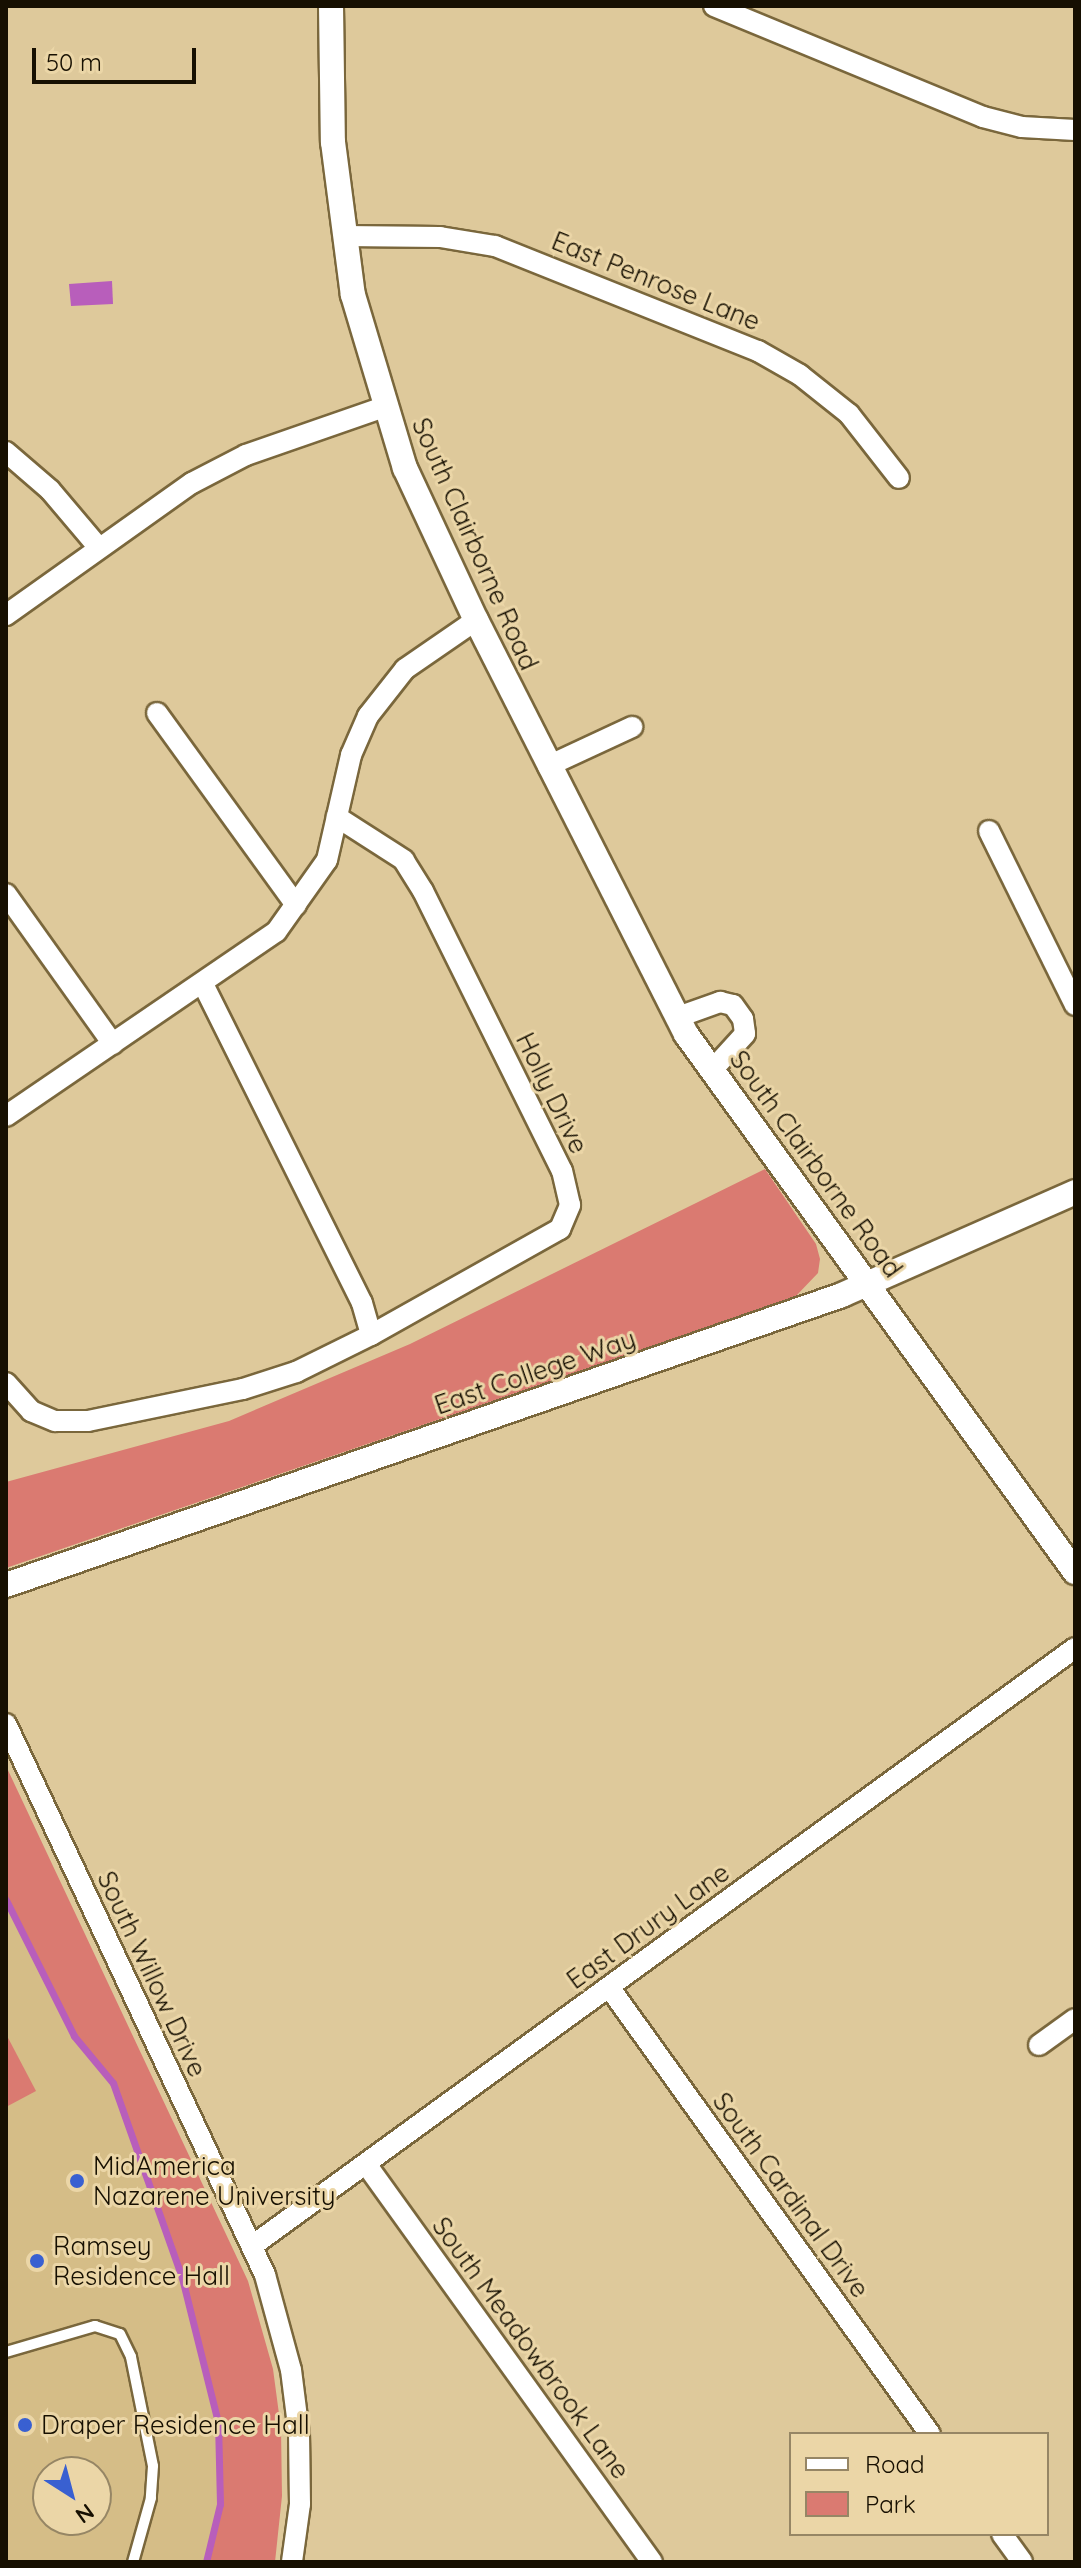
<!DOCTYPE html>
<html>
<head>
<meta charset="utf-8">
<style>
  body { margin:0 }
  #map { position:relative; width:1081px; height:2568px; overflow:hidden; background:#dec99b; font-family:Quicksand,sans-serif }
  div>[style] { position:absolute }
  .built>* { inset:0; background:#d5bd87 }
  .green>* { inset:0; background:#da7a71 }
  .water>* { inset:0; background:#b85ebb }
  .stream>* { height:7px; margin:-3.5px; padding:0 3.5px; transform-origin:3.5px; border-radius:3.5px; background:#b85ebb }
  .roads { filter:drop-shadow(2px 0 #7a673c) drop-shadow(-2px 0 #7a673c) drop-shadow(0 2px #7a673c) drop-shadow(0 -2px #7a673c) }
  .service>* { height:10px; margin:-5px; padding:0 5px; transform-origin:5px; border-radius:5px; background:#fff }
  .minor>* { height:20px; margin:-10px; padding:0 10px; transform-origin:10px; border-radius:10px; background:#fff }
  .tertiary>* { height:24px; margin:-12px; padding:0 12px; transform-origin:12px; border-radius:12px; background:#fff }
  .dots>* { width:22px; height:22px; translate:-50% -50%; box-sizing:border-box; border:4px solid #ebd6a7; border-radius:50% }
  span { translate:-50% -50%; white-space:nowrap; text-align:center; line-height:1.15; -webkit-text-stroke:6px #ebd6a7; paint-order:stroke }
  .street-label { font-size:26px; color:#160f01 }
  .poi-label { font-size:26px; color:#160f01 }
  .left { translate:0 -50%; text-align:left }
  .frame { position:absolute; inset:0; border:8px solid #160f01; pointer-events:none }
  .legend { position:absolute; left:789px; top:2432px; width:260px; height:104px; box-sizing:border-box; background:#ebd6a7; border:2px solid #968665; margin:0; padding:10px 14px; list-style:none; font-size:24px; color:#160f01 }
  .legend li { display:flex; align-items:center; gap:16px; height:40px }
  .legend b { width:40px; border:2px solid #968665 }
  .north { position:absolute; left:32px; top:2456px; width:80px; height:80px; box-sizing:border-box; background:#ebd6a7; border:2px solid #968665; border-radius:50%; rotate:144deg; font-size:22px; font-weight:700; line-height:32px; text-align:center; color:#160f01 }
  .north::after { content:''; display:block; margin:auto; width:28px; height:36px; background:#3960d1; clip-path:polygon(50% 0,100% 100%,50% 72%,0 100%) }
  .scale { position:absolute; left:32px; top:48px; width:164px; height:36px; box-sizing:border-box; border:4px solid #160f01; border-top:0; padding-left:10px; font-size:24px; line-height:28px; white-space:nowrap; color:#160f01; -webkit-text-stroke:6px #ebd6a7; paint-order:stroke }
</style>
</head>
<body>
<div id="map">
  <div class="built">
    <div style="clip-path:polygon(evenodd,6px 1900px,74px 2036px,113px 2083px,182px 2278px,218px 2422px,220px 2504px,206px 2562px,6px 2562px,6px 1900px,48px 2472px,96px 2472px,96px 2520px,48px 2520px,48px 2472px)"></div>
  </div>
  <div class="green">
    <div style="clip-path:polygon(765px 1169px,816px 1244px,820px 1259px,818px 1273px,795px 1297px,6px 1568px,6px 1482px,229px 1421px,410px 1344px)"></div>
    <div style="clip-path:polygon(6px 1766px,248px 2281px,273px 2369px,281px 2429px,282px 2496px,275px 2562px,206px 2562px,220px 2504px,218px 2422px,182px 2278px,113px 2083px,74px 2036px,6px 1900px)"></div>
    <div style="clip-path:polygon(6px 2034px,36px 2091px,6px 2107px)"></div>
  </div>
  <div class="water">
    <div style="clip-path:polygon(112px 281px,113px 304px,71px 306px,69px 284px)"></div>
  </div>
  <div class="stream">
    <div style="left:6px;top:1900px;width:152px;rotate:63.4deg"></div>
    <div style="left:74px;top:2036px;width:61px;rotate:50.3deg"></div>
    <div style="left:113px;top:2083px;width:207px;rotate:70.5deg"></div>
    <div style="left:182px;top:2278px;width:148px;rotate:76deg"></div>
    <div style="left:218px;top:2422px;width:82px;rotate:88.6deg"></div>
    <div style="left:220px;top:2504px;width:60px;rotate:103.6deg"></div>
  </div>
  <div class="roads">
    <div class="service">
      <div style="left:6px;top:2352px;width:93px;rotate:-16.3deg"></div>
      <div style="left:95px;top:2326px;width:26px;rotate:18deg"></div>
      <div style="left:120px;top:2334px;width:25px;rotate:64deg"></div>
      <div style="left:131px;top:2357px;width:111px;rotate:78.6deg"></div>
      <div style="left:153px;top:2466px;width:32px;rotate:94deg"></div>
      <div style="left:151px;top:2498px;width:66px;rotate:105.7deg"></div>
    </div>
    <div class="minor">
      <div style="left:714px;top:6px;width:291px;rotate:22.4deg"></div>
      <div style="left:983px;top:117px;width:40px;rotate:14.4deg"></div>
      <div style="left:1022px;top:127px;width:53px;rotate:3.2deg"></div>
      <div style="left:344px;top:236px;width:96px;rotate:0.6deg"></div>
      <div style="left:440px;top:237px;width:56px;rotate:9.3deg"></div>
      <div style="left:495px;top:246px;width:283px;rotate:21.8deg"></div>
      <div style="left:758px;top:351px;width:48px;rotate:29.7deg"></div>
      <div style="left:800px;top:375px;width:63px;rotate:38.5deg"></div>
      <div style="left:849px;top:414px;width:81px;rotate:52deg"></div>
      <div style="left:6px;top:452px;width:58px;rotate:40.8deg"></div>
      <div style="left:50px;top:490px;width:76px;rotate:49.8deg"></div>
      <div style="left:6px;top:615px;width:228px;rotate:-35.4deg"></div>
      <div style="left:192px;top:483px;width:61px;rotate:-27.4deg"></div>
      <div style="left:246px;top:455px;width:146px;rotate:-19.2deg"></div>
      <div style="left:157px;top:713px;width:237px;rotate:54.1deg"></div>
      <div style="left:548px;top:766px;width:93px;rotate:-24.9deg"></div>
      <div style="left:989px;top:831px;width:194px;rotate:63.7deg"></div>
      <div style="left:6px;top:894px;width:184px;rotate:54.5deg"></div>
      <div style="left:203px;top:984px;width:356px;rotate:63.5deg"></div>
      <div style="left:362px;top:1303px;width:33px;rotate:74deg"></div>
      <div style="left:678px;top:1017px;width:45px;rotate:-19.7deg"></div>
      <div style="left:720px;top:1002px;width:13px;rotate:13deg"></div>
      <div style="left:733px;top:1005px;width:17px;rotate:54deg"></div>
      <div style="left:743px;top:1019px;width:15px;rotate:82deg"></div>
      <div style="left:745px;top:1034px;width:47px;rotate:132.4deg"></div>
      <div style="left:6px;top:1116px;width:327px;rotate:-34.3deg"></div>
      <div style="left:276px;top:932px;width:88px;rotate:-54.7deg"></div>
      <div style="left:327px;top:860px;width:108px;rotate:-77.1deg"></div>
      <div style="left:351px;top:755px;width:43px;rotate:-66.4deg"></div>
      <div style="left:368px;top:716px;width:60px;rotate:-51.8deg"></div>
      <div style="left:405px;top:669px;width:86px;rotate:-34.6deg"></div>
      <div style="left:6px;top:1383px;width:38px;rotate:48deg"></div>
      <div style="left:31px;top:1411px;width:26px;rotate:23deg"></div>
      <div style="left:55px;top:1421px;width:33px"></div>
      <div style="left:88px;top:1421px;width:158px;rotate:-11.7deg"></div>
      <div style="left:243px;top:1389px;width:56px;rotate:-17.8deg"></div>
      <div style="left:296px;top:1372px;width:84px;rotate:-26.3deg"></div>
      <div style="left:371px;top:1335px;width:217px;rotate:-29.3deg"></div>
      <div style="left:560px;top:1229px;width:26px;rotate:-67deg"></div>
      <div style="left:570px;top:1205px;width:35px;rotate:-103deg"></div>
      <div style="left:562px;top:1171px;width:313px;rotate:-116.4deg"></div>
      <div style="left:423px;top:891px;width:36px;rotate:-122deg"></div>
      <div style="left:404px;top:860px;width:80px;rotate:-147.3deg"></div>
      <div style="left:6px;top:1724px;width:609px;rotate:64.82deg"></div>
      <div style="left:265px;top:2275px;width:98px;rotate:74.7deg"></div>
      <div style="left:291px;top:2370px;width:64px;rotate:82.8deg"></div>
      <div style="left:299px;top:2433px;width:71px;rotate:89.2deg"></div>
      <div style="left:300px;top:2504px;width:59px;rotate:97.9deg"></div>
      <div style="left:609px;top:1987px;width:550px;rotate:54.32deg"></div>
      <div style="left:1039px;top:2045px;width:44px;rotate:-35.8deg"></div>
      <div style="left:366px;top:2164px;width:490px;rotate:54.3deg"></div>
      <div style="left:252px;top:2246px;width:1017px;rotate:-36deg"></div>
      <div style="left:1002px;top:2534px;width:34px;rotate:54deg"></div>
    </div>
    <div class="tertiary">
      <div style="left:331px;top:6px;width:136px;rotate:89.2deg"></div>
      <div style="left:333px;top:142px;width:154px;rotate:82.6deg"></div>
      <div style="left:353px;top:295px;width:181px;rotate:73.3deg"></div>
      <div style="left:405px;top:468px;width:168px;rotate:65deg"></div>
      <div style="left:476px;top:620px;width:464px;rotate:63.1deg"></div>
      <div style="left:686px;top:1034px;width:664px;rotate:54.13deg"></div>
      <div style="left:6px;top:1585px;width:885px;rotate:-19.13deg"></div>
      <div style="left:842px;top:1295px;width:255px;rotate:-23.8deg"></div>
    </div>
  </div>
  <div class="dots">
    <div style="left:77px;top:2181px;background:#3960d1"></div>
    <div style="left:37px;top:2261px;background:#3960d1"></div>
    <div style="left:25px;top:2425px;background:#3960d1"></div>
  </div>
  <div class="street-label">
    <span style="left:656px;top:281px;rotate:22deg">East Penrose Lane</span>
    <span style="left:475px;top:544px;rotate:66deg">South Clairborne Road</span>
    <span style="left:552px;top:1093px;rotate:64deg">Holly Drive</span>
    <span style="left:816px;top:1164px;rotate:54deg">South Clairborne Road</span>
    <span style="left:535px;top:1372px;rotate:-19deg">East College Way</span>
    <span style="left:648px;top:1926px;rotate:-36deg">East Drury Lane</span>
    <span style="left:152px;top:1974px;rotate:65deg">South Willow Drive</span>
    <span style="left:791px;top:2195px;rotate:54deg">South Cardinal Drive</span>
    <span style="left:531px;top:2348px;rotate:54deg">South Meadowbrook Lane</span>
  </div>
  <div class="poi-label">
    <span class="left" style="left:93px;top:2181px">MidAmerica<br>Nazarene University</span>
    <span class="left" style="left:53px;top:2261px">Ramsey<br>Residence Hall</span>
    <span class="left" style="left:41px;top:2425px">Draper Residence Hall</span>
  </div>
  <div class="frame"></div>
  <ul class="legend">
  <li><b style="height:10px;background:#fff"></b>Road</li>
  <li><b style="height:22px;background:#da7a71"></b>Park</li>
  </ul>
  <div class="north">N</div>
  <div class="scale">50 m</div>
</div>
</body>
</html>
